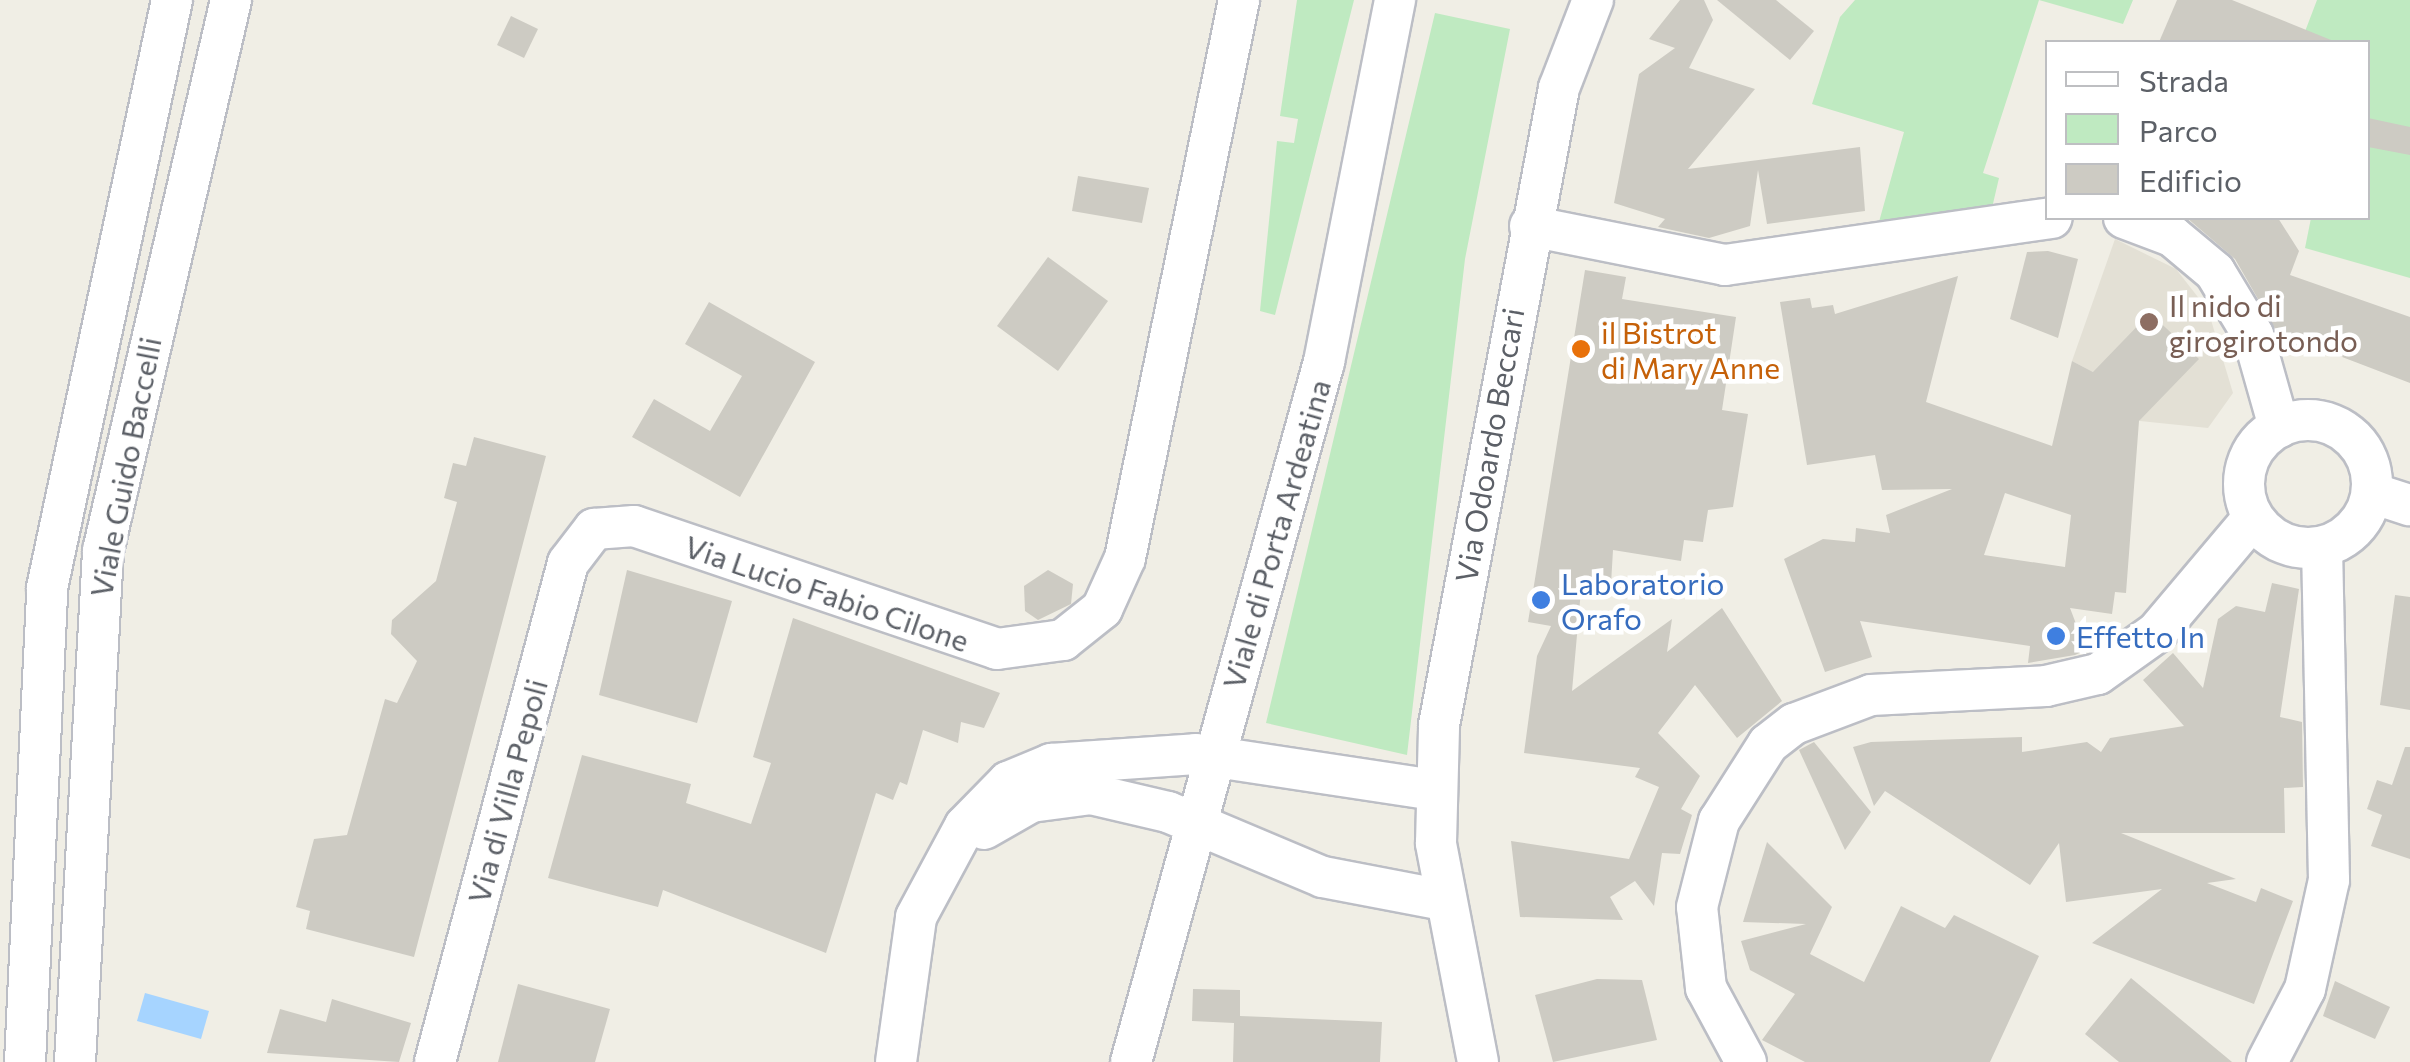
<!DOCTYPE html>
<html>
<head>
<meta charset="utf-8">
<style>
  body { margin:0 }
  #map { position:relative; width:2410px; height:1062px; overflow:hidden; background:#f0eee5; font-family:Commissioner,sans-serif }
  div>[style] { position:absolute }
  .education>* { inset:0; background:#e3e0d5 }
  .green>* { inset:0; background:#bfeac1 }
  .water>* { inset:0; background:#a6d4ff }
  .building>* { inset:0; background:#cdcbc3 }
  .roads { filter:drop-shadow(2px 0 #bcbec5) drop-shadow(-2px 0 #bcbec5) drop-shadow(0 2px #bcbec5) drop-shadow(0 -2px #bcbec5) }
  .minor>* { height:40px; margin:-20px; padding:0 20px; transform-origin:20px; border-radius:20px; background:#fff }
  .minor>.ring { margin:-20px; padding:0; box-sizing:content-box; background:none; border:40px solid #fff; border-radius:50% }
  .dots>* { width:28px; height:28px; translate:-50% -50%; box-sizing:border-box; border:5px solid #fff; border-radius:50% }
  span { translate:-50% -50%; white-space:nowrap; text-align:center; line-height:1.15; -webkit-text-stroke:9px #fff; paint-order:stroke }
  .education-label { font-size:30px; color:#785e54 }
  .left { translate:0 -50%; text-align:left }
  .food-label { font-size:30px; color:#c56008 }
  .street-label { font-size:30px; color:#5c6067 }
  .shop-label { font-size:30px; color:#366cbe }
  .legend { position:absolute; left:2045px; top:40px; width:325px; height:180px; box-sizing:border-box; background:#fff; border:2px solid #bebfc2; margin:0; padding:12px 18px; list-style:none; font-size:30px; color:#5c6067 }
  .legend li { display:flex; align-items:center; gap:20px; height:50px }
  .legend b { width:50px; border:2px solid #bebfc2 }
</style>
</head>
<body>
<div id="map">
  <div class="education">
    <div style="clip-path:polygon(2115px 239px,2176px 269px,2208px 310px,2233px 393px,2208px 428px,2140px 421px,2110px 381px,2072px 361px)"></div>
  </div>
  <div class="green">
    <div style="clip-path:polygon(1297px 0,1354px 0,1275px 315px,1260px 311px,1277px 141px,1294px 143px,1298px 119px,1280px 116px)"></div>
    <div style="clip-path:polygon(1855px 0,2133px 0,2123px 24px,2039px 0,1983px 173px,1999px 178px,1992px 208px,1877px 229px,1904px 132px,1812px 104px,1840px 17px)"></div>
    <div style="clip-path:polygon(2317px 0,2410px 0,2410px 278px,2305px 248px,2311px 218px,2368px 218px,2368px 42px,2301px 42px)"></div>
    <div style="clip-path:polygon(1435px 13px,1510px 29px,1465px 259px,1407px 755px,1266px 723px)"></div>
  </div>
  <div class="water">
    <div style="clip-path:polygon(145px 993px,209px 1011px,201px 1039px,137px 1021px)"></div>
  </div>
  <div class="building">
    <div style="clip-path:polygon(1680px 0,1704px 0,1713px 20px,1689px 68px,1755px 89px,1688px 169px,1860px 147px,1865px 211px,1767px 224px,1758px 170px,1750px 226px,1709px 238px,1658px 227px,1665px 219px,1614px 203px,1639px 74px,1675px 48px,1649px 39px)"></div>
    <div style="clip-path:polygon(1717px 0,1776px 0,1814px 31px,1790px 60px)"></div>
    <div style="clip-path:polygon(2177px 0,2232px 0,2336px 42px,2159px 42px)"></div>
    <div style="clip-path:polygon(511px 16px,538px 29px,524px 58px,497px 45px)"></div>
    <div style="clip-path:polygon(2368px 118px,2410px 127px,2410px 155px,2368px 147px)"></div>
    <div style="clip-path:polygon(1078px 176px,1149px 188px,1142px 223px,1072px 211px)"></div>
    <div style="clip-path:polygon(2187px 218px,2278px 218px,2299px 251px,2290px 275px,2410px 317px,2410px 383px,2277px 332px,2235px 259px)"></div>
    <div style="clip-path:polygon(2048px 251px,2078px 259px,2058px 338px,2010px 319px,2027px 252px)"></div>
    <div style="clip-path:polygon(1048px 257px,1108px 301px,1058px 371px,997px 326px)"></div>
    <div style="clip-path:polygon(1585px 270px,1626px 277px,1622px 299px,1736px 317px,1722px 410px,1748px 414px,1733px 507px,1708px 510px,1703px 542px,1684px 540px,1681px 561px,1613px 550px,1611px 584px,1582px 579px,1572px 691px,1672px 619px,1667px 652px,1722px 608px,1782px 701px,1737px 738px,1695px 685px,1658px 733px,1700px 776px,1681px 809px,1692px 815px,1680px 854px,1662px 853px,1654px 906px,1635px 881px,1610px 897px,1623px 920px,1520px 917px,1511px 841px,1629px 859px,1659px 787px,1635px 777px,1640px 768px,1524px 753px,1537px 656px,1551px 626px,1528px 622px)"></div>
    <div style="clip-path:polygon(evenodd,1958px 276px,1926px 402px,2052px 446px,2072px 361px,2093px 372px,2150px 313px,2199px 359px,2139px 421px,2126px 593px,2115px 592px,2112px 614px,2070px 608px,2086px 650px,2075px 655px,2028px 663px,2030px 646px,1860px 621px,1872px 657px,1825px 672px,1784px 559px,1823px 539px,1855px 542px,1856px 528px,1890px 533px,1886px 515px,1952px 489px,1882px 490px,1875px 455px,1807px 465px,1780px 302px,1810px 298px,1812px 308px,1833px 305px,1835px 314px,1958px 276px,2005px 493px,2071px 515px,2065px 567px,1984px 555px,2005px 493px)"></div>
    <div style="clip-path:polygon(709px 302px,815px 362px,740px 497px,632px 437px,654px 399px,710px 431px,742px 376px,685px 344px)"></div>
    <div style="clip-path:polygon(474px 437px,546px 456px,414px 957px,306px 929px,310px 911px,296px 907px,314px 839px,347px 835px,385px 699px,397px 703px,417px 661px,391px 634px,392px 620px,436px 581px,457px 502px,444px 498px,453px 463px,466px 466px)"></div>
    <div style="clip-path:polygon(627px 570px,732px 601px,697px 723px,599px 695px)"></div>
    <div style="clip-path:polygon(1048px 570px,1073px 584px,1071px 604px,1038px 620px,1025px 611px,1024px 586px)"></div>
    <div style="clip-path:polygon(2272px 583px,2299px 589px,2280px 717px,2302px 722px,2303px 787px,2284px 788px,2285px 833px,2121px 833px,2236px 879px,2207px 883px,2256px 902px,2261px 888px,2293px 901px,2254px 1004px,2092px 943px,2162px 889px,2066px 902px,2059px 843px,2030px 885px,1885px 791px,1874px 806px,1853px 747px,1871px 742px,2022px 737px,2022px 752px,2087px 742px,2101px 752px,2110px 738px,2184px 726px,2143px 680px,2173px 653px,2203px 688px,2218px 619px,2236px 606px,2265px 612px)"></div>
    <div style="clip-path:polygon(2395px 595px,2410px 597px,2410px 710px,2380px 705px)"></div>
    <div style="clip-path:polygon(793px 618px,1000px 693px,984px 728px,961px 722px,958px 743px,923px 730px,907px 785px,900px 782px,893px 800px,876px 793px,826px 953px,663px 890px,658px 907px,548px 878px,582px 755px,691px 784px,686px 803px,751px 824px,771px 763px,753px 757px)"></div>
    <div style="clip-path:polygon(1814px 742px,1871px 812px,1845px 850px,1799px 750px)"></div>
    <div style="clip-path:polygon(2405px 747px,2410px 747px,2410px 859px,2371px 846px,2382px 815px,2367px 809px,2377px 780px,2392px 785px)"></div>
    <div style="clip-path:polygon(1767px 842px,1832px 907px,1810px 954px,1864px 982px,1901px 906px,1945px 928px,1954px 915px,2039px 956px,1990px 1062px,1805px 1062px,1762px 1040px,1795px 994px,1750px 970px,1741px 941px,1806px 924px,1743px 922px)"></div>
    <div style="clip-path:polygon(2131px 978px,2232px 1062px,2119px 1062px,2085px 1034px)"></div>
    <div style="clip-path:polygon(1597px 979px,1642px 980px,1657px 1040px,1553px 1062px,1535px 995px)"></div>
    <div style="clip-path:polygon(2335px 981px,2390px 1007px,2375px 1039px,2323px 1016px)"></div>
    <div style="clip-path:polygon(518px 984px,610px 1009px,595px 1062px,498px 1062px)"></div>
    <div style="clip-path:polygon(1193px 989px,1240px 990px,1240px 1016px,1382px 1022px,1380px 1062px,1233px 1062px,1234px 1023px,1192px 1021px)"></div>
    <div style="clip-path:polygon(332px 999px,411px 1023px,399px 1062px,267px 1053px,280px 1009px,326px 1022px)"></div>
  </div>
  <div class="roads">
    <div class="minor">
      <div style="left:2124px;top:218px;width:51px;rotate:20.6deg"></div>
      <div style="left:2172px;top:236px;width:56px;rotate:39.9deg"></div>
      <div style="left:2215px;top:272px;width:74px;rotate:58.9deg"></div>
      <div style="left:2253px;top:335px;width:96px;rotate:74.2deg"></div>
      <div style="left:1530px;top:226px;width:199px;rotate:11.3deg"></div>
      <div style="left:1725px;top:265px;width:330px;rotate:-8.2deg"></div>
      <div class="ring" style="left:2244px;top:420px;width:88px;height:88px"></div>
      <div style="left:2372px;top:493px;width:40px;rotate:18deg"></div>
      <div style="left:984px;top:829px;width:54px;rotate:-29.9deg"></div>
      <div style="left:1031px;top:802px;width:61px;rotate:-7.6deg"></div>
      <div style="left:1091px;top:794px;width:79px;rotate:13.2deg"></div>
      <div style="left:1168px;top:812px;width:168px;rotate:22.8deg"></div>
      <div style="left:1323px;top:877px;width:123px;rotate:10.8deg"></div>
      <div style="left:25px;top:1062px;width:475px;rotate:-87.3deg"></div>
      <div style="left:47px;top:588px;width:601px;rotate:-78deg"></div>
      <div style="left:75px;top:1062px;width:512px;rotate:-86.86deg"></div>
      <div style="left:103px;top:551px;width:566px;rotate:-76.92deg"></div>
      <div style="left:435px;top:1062px;width:516px;rotate:-75.08deg"></div>
      <div style="left:568px;top:563px;width:43px;rotate:-52.6deg"></div>
      <div style="left:594px;top:529px;width:40px;rotate:-4.3deg"></div>
      <div style="left:634px;top:526px;width:383px;rotate:18.7deg"></div>
      <div style="left:997px;top:649px;width:67px;rotate:-7.8deg"></div>
      <div style="left:1063px;top:640px;width:50px;rotate:-38.5deg"></div>
      <div style="left:1102px;top:609px;width:56px;rotate:-65.7deg"></div>
      <div style="left:1125px;top:558px;width:570px;rotate:-78.45deg"></div>
      <div style="left:896px;top:1062px;width:146px;rotate:-82.1deg"></div>
      <div style="left:916px;top:917px;width:103px;rotate:-61.7deg"></div>
      <div style="left:965px;top:826px;width:62px;rotate:-45.7deg"></div>
      <div style="left:1008px;top:782px;width:47px;rotate:-22.7deg"></div>
      <div style="left:1051px;top:764px;width:145px;rotate:-3.9deg"></div>
      <div style="left:1196px;top:754px;width:241px;rotate:8.6deg"></div>
      <div style="left:1131px;top:1062px;width:726px;rotate:-74.59deg"></div>
      <div style="left:1324px;top:362px;width:369px;rotate:-78.9deg"></div>
      <div style="left:1478px;top:1062px;width:223px;rotate:-100.9deg"></div>
      <div style="left:1436px;top:843px;width:118px;rotate:-88.5deg"></div>
      <div style="left:1439px;top:725px;width:648px;rotate:-79.33deg"></div>
      <div style="left:1559px;top:88px;width:94px;rotate:-68.9deg"></div>
      <div style="left:1746px;top:1062px;width:84px;rotate:-118.4deg"></div>
      <div style="left:1706px;top:988px;width:81px;rotate:-96.3deg"></div>
      <div style="left:1697px;top:907px;width:89px;rotate:-75.7deg"></div>
      <div style="left:1719px;top:821px;width:91px;rotate:-57.5deg"></div>
      <div style="left:1768px;top:744px;width:33px;rotate:-38deg"></div>
      <div style="left:1794px;top:724px;width:82px;rotate:-20.6deg"></div>
      <div style="left:1871px;top:695px;width:175px;rotate:-2.9deg"></div>
      <div style="left:2046px;top:686px;width:53px;rotate:-13deg"></div>
      <div style="left:2098px;top:674px;width:72px;rotate:-35.4deg"></div>
      <div style="left:2157px;top:632px;width:149px;rotate:-49.9deg"></div>
      <div style="left:2267px;top:1062px;width:82px;rotate:-62.5deg"></div>
      <div style="left:2305px;top:989px;width:112px;rotate:-77.6deg"></div>
      <div style="left:2329px;top:880px;width:333px;rotate:-91.2deg"></div>
    </div>
  </div>
  <div class="dots">
    <div style="left:2149px;top:322px;background:#8d6e63"></div>
    <div style="left:1581px;top:349px;background:#e8710a"></div>
    <div style="left:1541px;top:600px;background:#3f7fe0"></div>
    <div style="left:2056px;top:636px;background:#3f7fe0"></div>
  </div>
  <div class="education-label">
    <span class="left" style="left:2169px;top:322px">Il nido di<br>girogirotondo</span>
  </div>
  <div class="food-label">
    <span class="left" style="left:1601px;top:349px">il Bistrot<br>di Mary Anne</span>
  </div>
  <div class="street-label">
    <span style="left:1489px;top:445px;rotate:-80deg">Via Odoardo Beccari</span>
    <span style="left:125px;top:467px;rotate:-79deg">Viale Guido Baccelli</span>
    <span style="left:1276px;top:534px;rotate:-74deg">Viale di Porta Ardeatina</span>
    <span style="left:827px;top:593px;rotate:19deg">Via Lucio Fabio Cilone</span>
    <span style="left:507px;top:791px;rotate:-75deg">Via di Villa Pepoli</span>
  </div>
  <div class="shop-label">
    <span class="left" style="left:1561px;top:600px">Laboratorio<br>Orafo</span>
    <span class="left" style="left:2076px;top:636px">Effetto In</span>
  </div>
  <ul class="legend">
  <li><b style="height:12px;background:#fff"></b>Strada</li>
  <li><b style="height:28px;background:#bfeac1"></b>Parco</li>
  <li><b style="height:28px;background:#cdcbc3"></b>Edificio</li>
  </ul>
</div>
</body>
</html>
